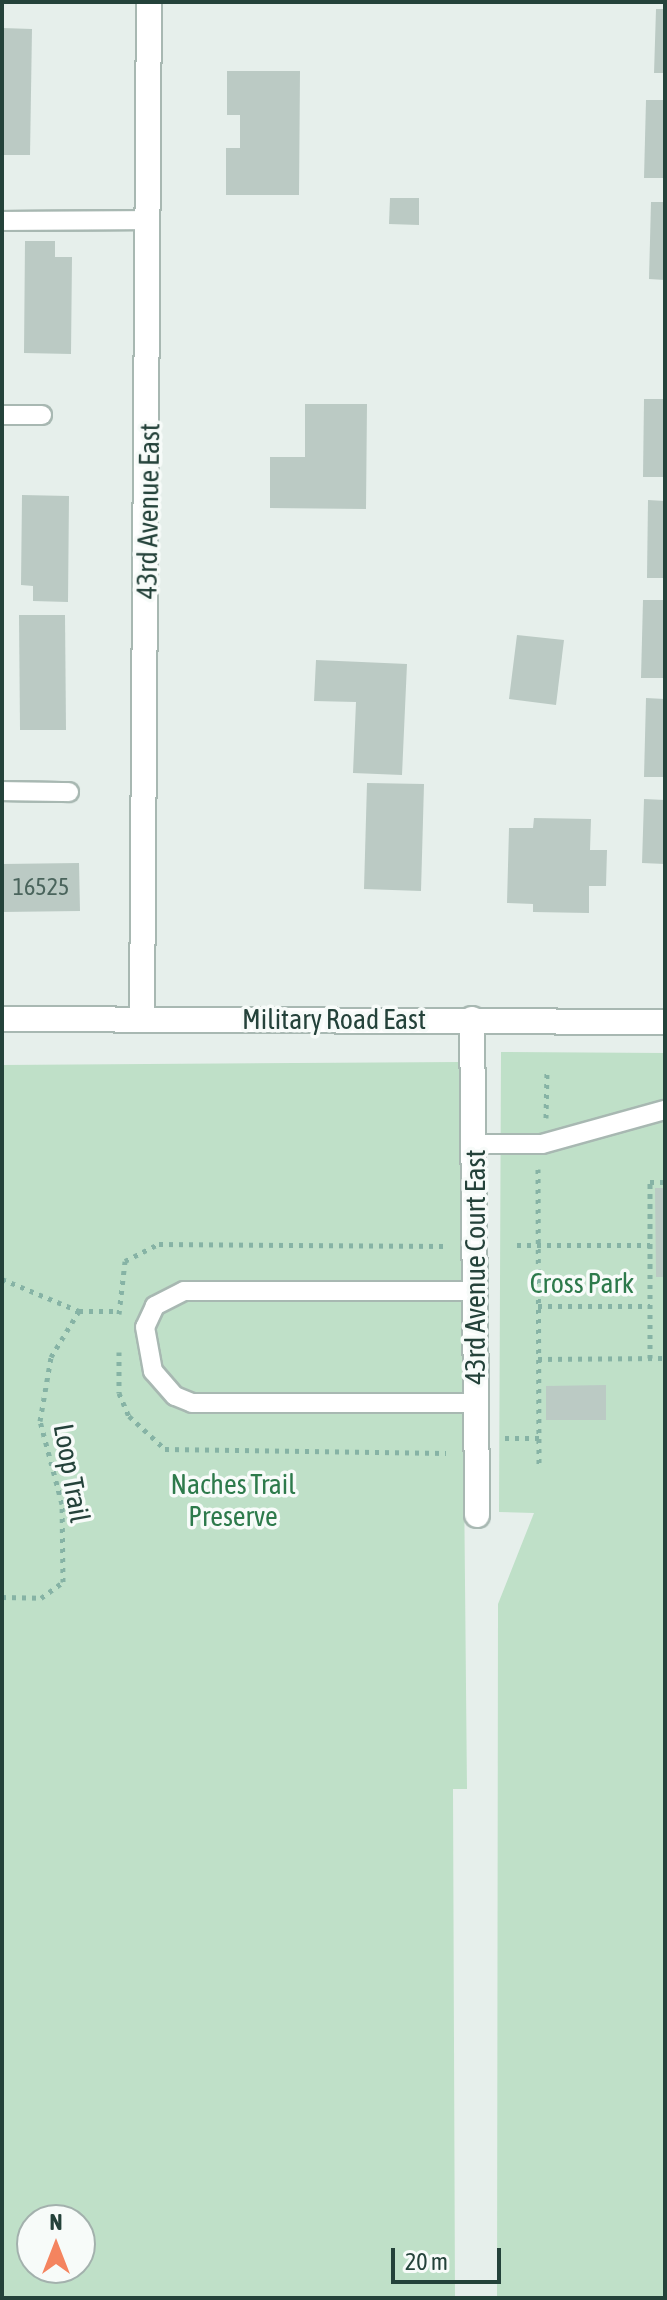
<!DOCTYPE html>
<html>
<head>
<meta charset="utf-8">
<style>
  body { margin:0 }
  #map { position:relative; width:667px; height:2300px; overflow:hidden; background:#e6efeb; font-family:"Asap Condensed",sans-serif }
  div>[style] { position:absolute }
  .green>* { inset:0; background:#bfe0c8 }
  .building>* { inset:0; background:#bbcac4 }
  .path>* { height:5px; margin-top:-2.5px; transform-origin:0; background:repeating-linear-gradient(90deg,#86b3a5 0 4px,transparent 0 10px) }
  .roads { filter:drop-shadow(2px 0 #a8b8b2) drop-shadow(-2px 0 #a8b8b2) drop-shadow(0 2px #a8b8b2) drop-shadow(0 -2px #a8b8b2) }
  .lane>* { height:18px; margin:-9px; padding:0 9px; transform-origin:9px; border-radius:9px; background:#fff }
  .street>* { height:24px; margin:-12px; padding:0 12px; transform-origin:12px; border-radius:12px; background:#fff }
  .secondary>* { height:24px; margin:-12px; padding:0 12px; transform-origin:12px; border-radius:12px; background:#fff }
  span { translate:-50% -50%; white-space:nowrap; text-align:center; line-height:1.15; -webkit-text-stroke:7px #f7fbf9; paint-order:stroke }
  .number-label { font-size:24px; color:#4a645c }
  .number-label span { -webkit-text-stroke-width:0 }
  .street-label { font-size:28px; color:#24423a }
  .park-label { font-size:28px; color:#2d7a4b }
  .frame { position:absolute; inset:0; border:4px solid #24423a; pointer-events:none }
  .north { position:absolute; left:16px; top:2204px; width:80px; height:80px; box-sizing:border-box; background:#f7fbf9; border:2px solid #a3b1ad; border-radius:50%; rotate:0deg; font-size:22px; font-weight:700; line-height:32px; text-align:center; color:#24423a }
  .north::after { content:''; display:block; margin:auto; width:28px; height:36px; background:#f4845f; clip-path:polygon(50% 0,100% 100%,50% 72%,0 100%) }
  .scale { position:absolute; left:391px; top:2248px; width:110px; height:36px; box-sizing:border-box; border:4px solid #24423a; border-top:0; padding-left:10px; font-size:24px; line-height:28px; white-space:nowrap; color:#24423a; -webkit-text-stroke:6px #f7fbf9; paint-order:stroke }
</style>
</head>
<body>
<div id="map">
  <div class="green">
    <div style="clip-path:polygon(501px 1052px,665px 1053px,665px 2298px,497px 2298px,498px 1604px,534px 1513px,499px 1512px)"></div>
    <div style="clip-path:polygon(evenodd,460px 1062px,467px 1789px,453px 1789px,455px 2298px,2px 2298px,2px 1065px,460px 1062px,32px 2220px,80px 2220px,80px 2268px,32px 2268px,32px 2220px)"></div>
  </div>
  <div class="building">
    <div style="clip-path:polygon(656px 9px,665px 9px,665px 73px,654px 73px)"></div>
    <div style="clip-path:polygon(2px 28px,32px 29px,30px 155px,2px 155px)"></div>
    <div style="clip-path:polygon(227px 71px,300px 71px,299px 195px,226px 195px,226px 148px,240px 148px,240px 115px,227px 115px)"></div>
    <div style="clip-path:polygon(646px 100px,665px 100px,665px 178px,644px 178px)"></div>
    <div style="clip-path:polygon(390px 198px,419px 198px,419px 225px,389px 224px)"></div>
    <div style="clip-path:polygon(651px 202px,665px 202px,665px 280px,649px 279px)"></div>
    <div style="clip-path:polygon(25px 241px,55px 241px,55px 257px,72px 257px,71px 354px,24px 353px)"></div>
    <div style="clip-path:polygon(644px 399px,665px 399px,665px 477px,643px 477px)"></div>
    <div style="clip-path:polygon(305px 404px,367px 404px,366px 509px,270px 508px,270px 457px,305px 457px)"></div>
    <div style="clip-path:polygon(22px 495px,69px 496px,68px 602px,33px 601px,33px 586px,21px 585px)"></div>
    <div style="clip-path:polygon(648px 500px,665px 501px,665px 578px,647px 578px)"></div>
    <div style="clip-path:polygon(643px 600px,665px 600px,665px 678px,641px 678px)"></div>
    <div style="clip-path:polygon(19px 615px,65px 615px,66px 730px,20px 730px)"></div>
    <div style="clip-path:polygon(517px 635px,564px 640px,556px 705px,509px 699px)"></div>
    <div style="clip-path:polygon(316px 660px,407px 664px,402px 775px,353px 773px,356px 702px,314px 701px)"></div>
    <div style="clip-path:polygon(646px 698px,665px 699px,665px 777px,644px 777px)"></div>
    <div style="clip-path:polygon(367px 783px,424px 784px,421px 891px,364px 889px)"></div>
    <div style="clip-path:polygon(644px 799px,665px 800px,665px 864px,642px 863px)"></div>
    <div style="clip-path:polygon(534px 818px,591px 819px,590px 850px,607px 850px,606px 886px,589px 886px,589px 913px,533px 912px,533px 904px,507px 903px,509px 828px,533px 828px)"></div>
    <div style="clip-path:polygon(79px 863px,80px 911px,2px 912px,2px 864px)"></div>
    <div style="clip-path:polygon(655px 1188px,665px 1188px,665px 1277px,656px 1277px)"></div>
    <div style="clip-path:polygon(606px 1385px,606px 1420px,546px 1420px,546px 1386px)"></div>
  </div>
  <div class="path">
    <div style="left:546px;top:1118px;width:46px;rotate:-88.8deg"></div>
    <div style="left:538px;top:1169px;width:295px;rotate:89.8deg"></div>
    <div style="left:517px;top:1245px;width:133px"></div>
    <div style="left:2px;top:1279px;width:83px;rotate:22.6deg"></div>
    <div style="left:79px;top:1311px;width:40px"></div>
    <div style="left:538px;top:1306px;width:112px"></div>
    <div style="left:119px;top:1314px;width:53px;rotate:-83.5deg"></div>
    <div style="left:125px;top:1261px;width:38px;rotate:-27deg"></div>
    <div style="left:159px;top:1244px;width:286px;rotate:0.4deg"></div>
    <div style="left:119px;top:1352px;width:41px;rotate:90deg"></div>
    <div style="left:119px;top:1393px;width:25px;rotate:67deg"></div>
    <div style="left:129px;top:1416px;width:49px;rotate:42.5deg"></div>
    <div style="left:165px;top:1449px;width:281px;rotate:0.8deg"></div>
    <div style="left:650px;top:1358px;width:176px;rotate:-90deg"></div>
    <div style="left:650px;top:1182px;width:15px"></div>
    <div style="left:538px;top:1359px;width:127px;rotate:-0.5deg"></div>
    <div style="left:505px;top:1438px;width:34px"></div>
    <div style="left:2px;top:1597px;width:39px;rotate:1deg"></div>
    <div style="left:41px;top:1598px;width:27px;rotate:-36deg"></div>
    <div style="left:63px;top:1582px;width:78px;rotate:-90.7deg"></div>
    <div style="left:62px;top:1504px;width:86px;rotate:-104.8deg"></div>
    <div style="left:40px;top:1421px;width:65px;rotate:-80.2deg"></div>
    <div style="left:51px;top:1357px;width:54px;rotate:-58.7deg"></div>
  </div>
  <div class="roads">
    <div class="lane">
      <div style="left:2px;top:221px;width:148px;rotate:-0.4deg"></div>
      <div style="left:2px;top:415px;width:40px"></div>
      <div style="left:2px;top:791px;width:67px;rotate:0.9deg"></div>
      <div style="left:475px;top:1144px;width:67px"></div>
      <div style="left:542px;top:1144px;width:128px;rotate:-15.5deg"></div>
      <div style="left:474px;top:1291px;width:290px;rotate:180deg"></div>
      <div style="left:184px;top:1291px;width:33px;rotate:153deg"></div>
      <div style="left:155px;top:1306px;width:23px;rotate:115deg"></div>
      <div style="left:145px;top:1327px;width:45px;rotate:79.7deg"></div>
      <div style="left:153px;top:1371px;width:33px;rotate:49deg"></div>
      <div style="left:175px;top:1396px;width:18px;rotate:22deg"></div>
      <div style="left:192px;top:1403px;width:284px"></div>
    </div>
    <div class="street">
      <div style="left:472px;top:1019px;width:496px;rotate:89.4deg"></div>
      <div style="left:142px;top:1020px;width:1018px;rotate:-89.61deg"></div>
    </div>
    <div class="secondary">
      <div style="left:2px;top:1019px;width:663px;rotate:0.26deg"></div>
    </div>
  </div>
  <div class="number-label">
    <span style="left:41px;top:887px">16525</span>
  </div>
  <div class="street-label">
    <span style="left:148px;top:511px;rotate:-89deg">43rd Avenue East</span>
    <span style="left:334px;top:1019px">Military Road East</span>
    <span style="left:475px;top:1267px;rotate:-90deg">43rd Avenue Court East</span>
    <span style="left:72px;top:1473px;rotate:80deg">Loop Trail</span>
  </div>
  <div class="park-label">
    <span style="left:582px;top:1283px">Cross Park</span>
    <span style="left:233px;top:1500px">Naches Trail<br>Preserve</span>
  </div>
  <div class="frame"></div>
  <div class="north">N</div>
  <div class="scale">20 m</div>
</div>
</body>
</html>
